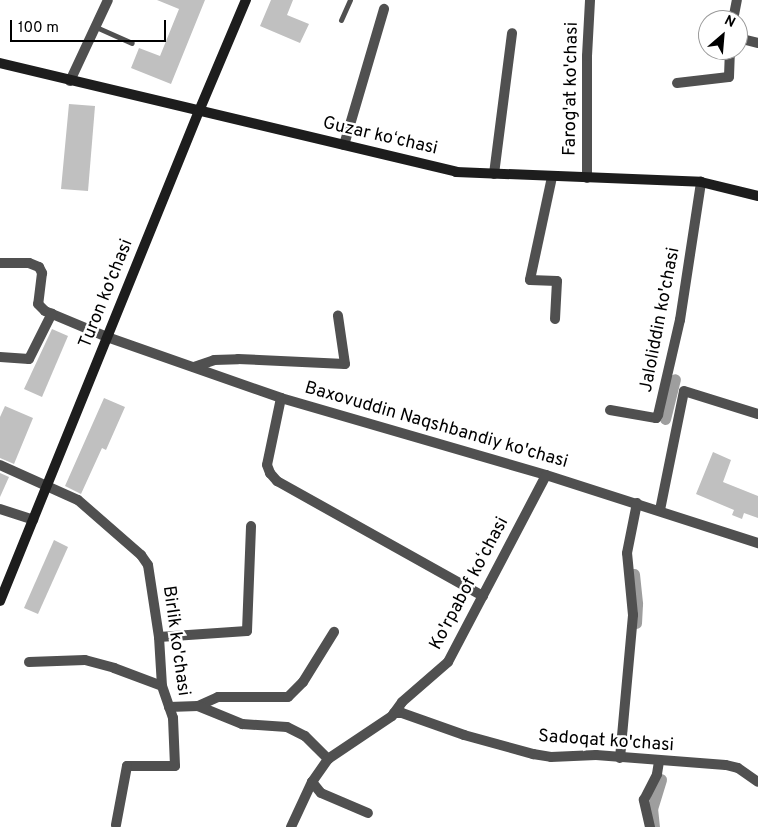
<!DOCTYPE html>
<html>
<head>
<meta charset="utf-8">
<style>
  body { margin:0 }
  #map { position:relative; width:758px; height:827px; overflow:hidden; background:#fff; font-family:Overpass,sans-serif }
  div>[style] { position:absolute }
  .canal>* { height:11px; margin:-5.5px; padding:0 5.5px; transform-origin:5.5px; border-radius:5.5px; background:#9e9e9e }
  .building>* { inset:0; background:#c0c0c0 }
  .service>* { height:5px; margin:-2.5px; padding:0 2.5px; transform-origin:2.5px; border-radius:2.5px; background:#505050 }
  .minor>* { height:10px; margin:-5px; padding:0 5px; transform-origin:5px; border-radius:5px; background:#505050 }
  .secondary>* { height:10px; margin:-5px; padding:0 5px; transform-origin:5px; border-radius:5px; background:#1d1d1d }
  span { translate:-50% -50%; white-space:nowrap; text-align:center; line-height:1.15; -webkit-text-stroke:4.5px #fff; paint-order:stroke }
  .street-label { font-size:18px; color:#000 }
  .north { position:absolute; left:698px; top:10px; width:50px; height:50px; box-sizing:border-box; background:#fff; border:1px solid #999; border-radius:50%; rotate:27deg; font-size:14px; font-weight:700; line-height:20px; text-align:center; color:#000 }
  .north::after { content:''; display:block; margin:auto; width:18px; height:22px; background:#000; clip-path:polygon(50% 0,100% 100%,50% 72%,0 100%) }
  .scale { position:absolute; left:10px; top:20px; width:156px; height:22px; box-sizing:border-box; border:2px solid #000; border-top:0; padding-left:6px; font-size:15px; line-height:18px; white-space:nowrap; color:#000; -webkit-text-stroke:4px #fff; paint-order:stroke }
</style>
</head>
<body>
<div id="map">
  <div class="canal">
    <div style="left:665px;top:419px;width:41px;rotate:-76deg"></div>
    <div style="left:634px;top:574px;width:30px;rotate:84deg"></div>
    <div style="left:637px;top:604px;width:19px;rotate:93deg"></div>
    <div style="left:654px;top:827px;width:18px;rotate:-96deg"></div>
    <div style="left:652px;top:809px;width:31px;rotate:-73deg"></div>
  </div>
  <div class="building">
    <div style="clip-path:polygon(157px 0,205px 0,171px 84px,131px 68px,139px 48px,160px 56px,179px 9px)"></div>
    <div style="clip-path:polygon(271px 0,293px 0,287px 15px,309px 24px,300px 43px,260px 26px)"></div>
    <div style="clip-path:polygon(69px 104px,95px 106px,88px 191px,61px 189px)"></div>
    <div style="clip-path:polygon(52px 329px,68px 336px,42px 397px,24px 389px)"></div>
    <div style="clip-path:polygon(104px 398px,125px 407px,106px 450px,102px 448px,81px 494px,65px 486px)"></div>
    <div style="clip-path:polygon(5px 406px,33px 418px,14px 464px,0 458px,0 417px)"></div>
    <div style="clip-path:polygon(713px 452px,731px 460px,723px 482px,758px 496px,758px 518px,744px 513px,742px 519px,732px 515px,734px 510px,696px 494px)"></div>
    <div style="clip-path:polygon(0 473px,9px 477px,0 497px)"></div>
    <div style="clip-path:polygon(54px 540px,68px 547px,38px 614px,24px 608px)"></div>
  </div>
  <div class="service">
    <div style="left:341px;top:20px;width:22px;rotate:-66deg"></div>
    <div style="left:96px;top:27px;width:39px;rotate:24deg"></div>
  </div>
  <div class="minor">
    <div style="left:733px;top:20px;width:20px;rotate:-79deg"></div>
    <div style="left:738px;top:38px;width:21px;rotate:14deg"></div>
    <div style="left:70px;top:81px;width:89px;rotate:-64.9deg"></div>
    <div style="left:677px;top:83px;width:52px;rotate:-6.6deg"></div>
    <div style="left:729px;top:77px;width:27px;rotate:-88deg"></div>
    <div style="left:344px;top:145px;width:142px;rotate:-73.6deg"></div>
    <div style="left:494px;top:174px;width:142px;rotate:-82.7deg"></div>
    <div style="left:552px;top:177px;width:105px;rotate:102.1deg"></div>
    <div style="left:530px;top:280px;width:27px;rotate:2deg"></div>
    <div style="left:557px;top:281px;width:38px;rotate:93deg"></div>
    <div style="left:587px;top:178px;width:122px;rotate:-90deg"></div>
    <div style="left:587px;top:56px;width:56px;rotate:-86.9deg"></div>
    <div style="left:0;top:263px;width:29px"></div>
    <div style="left:29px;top:263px;width:11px;rotate:22deg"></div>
    <div style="left:39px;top:267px;width:7px;rotate:63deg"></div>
    <div style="left:42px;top:273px;width:31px;rotate:97deg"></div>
    <div style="left:38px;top:304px;width:10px;rotate:45deg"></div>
    <div style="left:45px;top:311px;width:67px;rotate:22.8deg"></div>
    <div style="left:107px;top:337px;width:184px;rotate:19.3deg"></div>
    <div style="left:281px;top:398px;width:276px;rotate:16.2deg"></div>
    <div style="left:546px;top:475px;width:223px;rotate:17.8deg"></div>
    <div style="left:0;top:357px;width:29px;rotate:4deg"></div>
    <div style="left:29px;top:359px;width:51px;rotate:-63.4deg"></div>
    <div style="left:194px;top:367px;width:21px;rotate:-19deg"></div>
    <div style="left:214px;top:360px;width:24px;rotate:-2deg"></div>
    <div style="left:238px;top:359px;width:107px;rotate:2.7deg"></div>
    <div style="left:345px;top:364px;width:49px;rotate:-98.3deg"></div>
    <div style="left:281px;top:398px;width:68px;rotate:101.8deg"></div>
    <div style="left:267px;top:465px;width:9px;rotate:69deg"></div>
    <div style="left:270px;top:473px;width:11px;rotate:49deg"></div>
    <div style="left:277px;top:481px;width:236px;rotate:29.2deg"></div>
    <div style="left:610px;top:410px;width:47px;rotate:9.9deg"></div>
    <div style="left:656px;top:418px;width:4px;rotate:-56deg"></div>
    <div style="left:658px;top:415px;width:98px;rotate:-77deg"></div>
    <div style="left:680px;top:320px;width:140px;rotate:-81.3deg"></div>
    <div style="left:0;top:465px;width:85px;rotate:24.2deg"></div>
    <div style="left:78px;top:500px;width:84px;rotate:41.1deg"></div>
    <div style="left:141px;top:555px;width:12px;rotate:55deg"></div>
    <div style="left:148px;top:565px;width:73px;rotate:81.3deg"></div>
    <div style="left:159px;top:637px;width:49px;rotate:86.5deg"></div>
    <div style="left:162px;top:686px;width:34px;rotate:71deg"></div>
    <div style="left:173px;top:718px;width:48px;rotate:87.6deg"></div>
    <div style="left:175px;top:766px;width:48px;rotate:180deg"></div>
    <div style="left:127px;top:766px;width:60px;rotate:100.6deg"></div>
    <div style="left:0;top:509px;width:35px;rotate:18deg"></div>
    <div style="left:660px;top:510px;width:121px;rotate:-78.6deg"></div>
    <div style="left:684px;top:391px;width:77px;rotate:17.3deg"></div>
    <div style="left:159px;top:637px;width:88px;rotate:-3.9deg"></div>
    <div style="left:247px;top:631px;width:105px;rotate:-87.8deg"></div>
    <div style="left:29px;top:662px;width:56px;rotate:-2deg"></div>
    <div style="left:85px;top:660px;width:30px;rotate:15deg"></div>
    <div style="left:114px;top:668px;width:51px;rotate:20.6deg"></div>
    <div style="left:198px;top:706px;width:22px;rotate:-24deg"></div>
    <div style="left:218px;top:697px;width:70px"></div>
    <div style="left:288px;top:697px;width:21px;rotate:-45deg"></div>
    <div style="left:303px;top:682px;width:59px;rotate:-58.2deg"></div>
    <div style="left:169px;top:707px;width:29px;rotate:-2deg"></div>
    <div style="left:198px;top:706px;width:48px;rotate:22.2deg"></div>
    <div style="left:242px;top:724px;width:45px;rotate:3.8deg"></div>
    <div style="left:287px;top:727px;width:20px;rotate:27deg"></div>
    <div style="left:305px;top:736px;width:33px;rotate:45deg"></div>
    <div style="left:394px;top:713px;width:8px"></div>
    <div style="left:402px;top:713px;width:66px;rotate:19.5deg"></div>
    <div style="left:464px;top:735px;width:72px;rotate:15.4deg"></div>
    <div style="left:533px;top:754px;width:18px;rotate:9deg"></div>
    <div style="left:551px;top:757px;width:45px;rotate:-2.5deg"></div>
    <div style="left:596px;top:755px;width:130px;rotate:4.4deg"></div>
    <div style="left:726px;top:765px;width:12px;rotate:14deg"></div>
    <div style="left:738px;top:768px;width:24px;rotate:35deg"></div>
    <div style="left:620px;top:758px;width:144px;rotate:-84.8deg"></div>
    <div style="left:633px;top:615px;width:62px;rotate:-95.5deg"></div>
    <div style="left:627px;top:553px;width:51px;rotate:-78.7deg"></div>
    <div style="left:312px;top:782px;width:14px;rotate:51deg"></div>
    <div style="left:321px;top:793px;width:51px;rotate:23.1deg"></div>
    <div style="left:291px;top:827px;width:50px;rotate:-65deg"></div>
    <div style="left:312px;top:782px;width:28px;rotate:-55deg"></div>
    <div style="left:328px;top:759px;width:77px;rotate:-33.9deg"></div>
    <div style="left:392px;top:716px;width:17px;rotate:-54deg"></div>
    <div style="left:402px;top:702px;width:61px;rotate:-41deg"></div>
    <div style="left:448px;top:662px;width:211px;rotate:-62.3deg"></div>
    <div style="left:650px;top:827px;width:28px;rotate:-103deg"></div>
    <div style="left:644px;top:800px;width:29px;rotate:-63deg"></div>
    <div style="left:657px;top:774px;width:13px;rotate:-81deg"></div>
  </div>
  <div class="secondary">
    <div style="left:0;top:63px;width:469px;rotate:13.4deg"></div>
    <div style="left:456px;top:172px;width:245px;rotate:2.3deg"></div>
    <div style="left:701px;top:182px;width:59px;rotate:13.8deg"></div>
    <div style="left:0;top:601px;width:529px;rotate:-67.9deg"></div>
    <div style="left:199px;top:111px;width:121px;rotate:-67.1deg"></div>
  </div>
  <div class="street-label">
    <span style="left:572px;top:89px;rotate:-89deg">Farog'at ko'chasi</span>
    <span style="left:380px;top:137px;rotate:13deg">Guzar koʻchasi</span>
    <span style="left:107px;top:294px;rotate:-68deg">Turon ko'chasi</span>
    <span style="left:661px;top:320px;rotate:-79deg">Jaloliddin ko'chasi</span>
    <span style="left:436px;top:426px;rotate:16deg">Baxovuddin Naqshbandiy ko'chasi</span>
    <span style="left:470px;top:584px;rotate:-62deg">Ko'rpabof koʻchasi</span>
    <span style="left:175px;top:641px;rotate:82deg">Birlik ko'chasi</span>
    <span style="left:606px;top:742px;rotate:4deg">Sadoqat ko'chasi</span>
  </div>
  <div class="north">N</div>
  <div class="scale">100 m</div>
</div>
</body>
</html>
